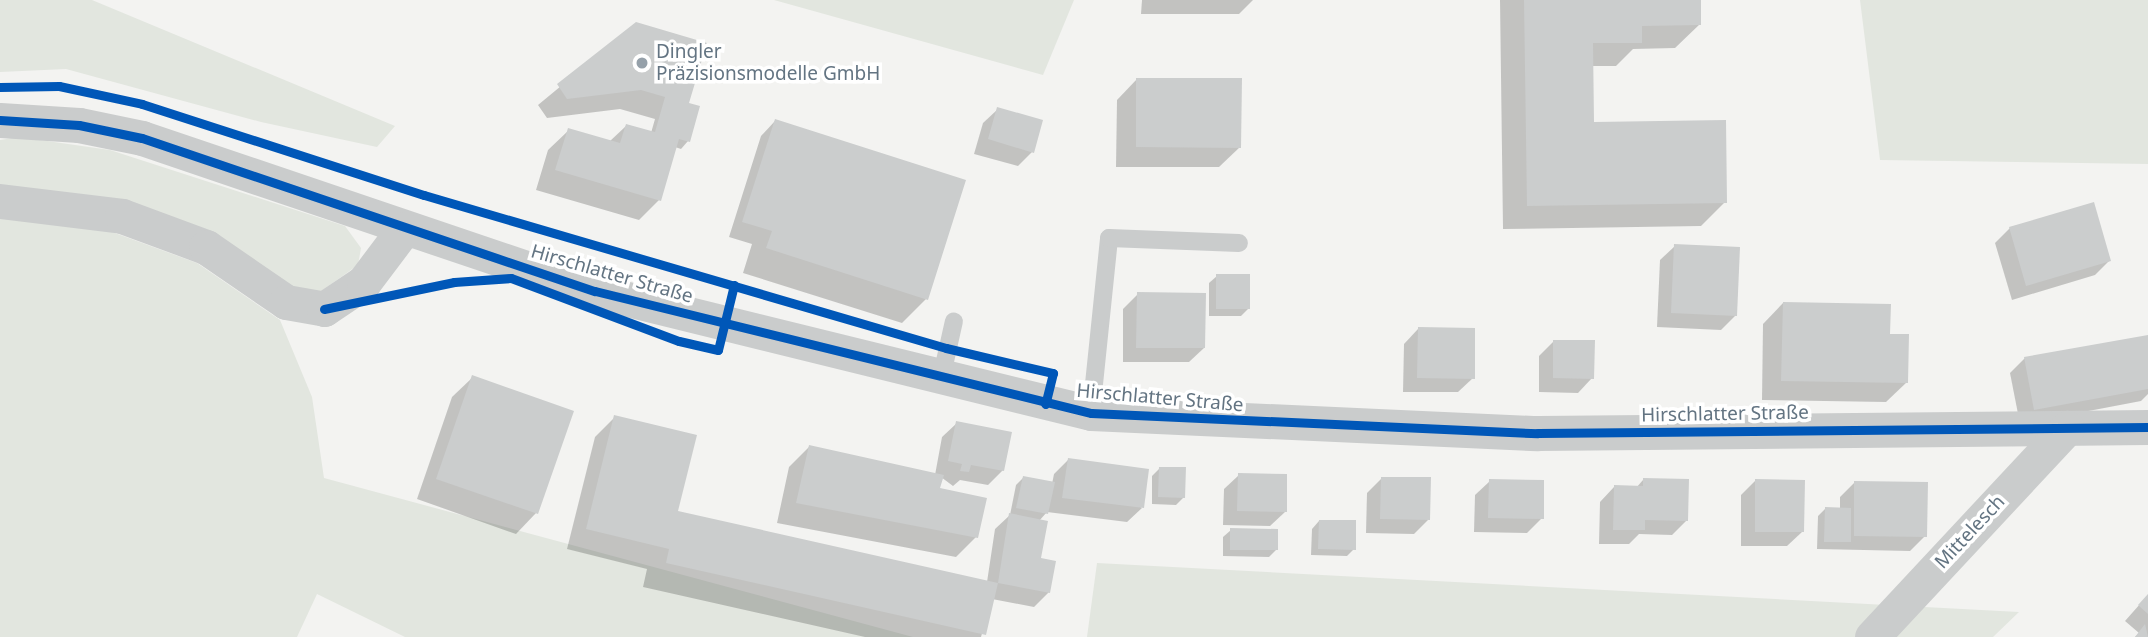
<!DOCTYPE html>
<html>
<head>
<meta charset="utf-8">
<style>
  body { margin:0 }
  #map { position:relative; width:2148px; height:637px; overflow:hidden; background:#f3f3f1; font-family:"Noto Sans",sans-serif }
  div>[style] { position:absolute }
  .green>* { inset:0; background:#e2e6df }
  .shadow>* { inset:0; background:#0003 }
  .building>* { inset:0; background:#cbcdcd }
  .lane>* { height:18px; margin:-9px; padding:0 9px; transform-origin:9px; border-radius:9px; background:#cacccc }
  .street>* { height:35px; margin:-17.5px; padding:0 17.5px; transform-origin:17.5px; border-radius:17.5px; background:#cacccc }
  .cycleway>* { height:9px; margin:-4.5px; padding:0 4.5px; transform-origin:4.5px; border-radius:4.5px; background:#0057b8 }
  .dots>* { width:19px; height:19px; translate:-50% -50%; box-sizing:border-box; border:4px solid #fff; border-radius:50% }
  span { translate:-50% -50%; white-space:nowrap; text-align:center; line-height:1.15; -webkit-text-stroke:7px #fff; paint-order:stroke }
  .poi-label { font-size:19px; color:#637482 }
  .left { translate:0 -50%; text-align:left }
  .street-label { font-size:19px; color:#637482 }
</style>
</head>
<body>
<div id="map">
  <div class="green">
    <div style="clip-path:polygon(0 0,92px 0,395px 126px,377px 147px,261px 122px,66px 69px,0 72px)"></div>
    <div style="clip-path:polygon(774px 0,1074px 0,1043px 75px)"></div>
    <div style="clip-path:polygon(1860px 0,2148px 0,2148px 164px,1880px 160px)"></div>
    <div style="clip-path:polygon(19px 137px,110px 150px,345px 226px,361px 248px,358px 265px,320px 292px,291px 287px,0 185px,0 140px)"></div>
    <div style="clip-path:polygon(0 215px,104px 229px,197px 263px,280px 320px,312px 397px,324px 478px,913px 637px,405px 637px,317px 594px,297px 637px,0 637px)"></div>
    <div style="clip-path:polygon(1097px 563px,2019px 612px,1993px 637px,1087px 637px)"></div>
  </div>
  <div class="shadow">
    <div style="clip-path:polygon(1142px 0,1253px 0,1239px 14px,1141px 14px)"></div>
    <div style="clip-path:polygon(1500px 0,1699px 0,1700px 24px,1675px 48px,1633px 49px,1616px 66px,1591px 66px,1592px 124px,1725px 202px,1701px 226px,1503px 229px)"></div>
    <div style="clip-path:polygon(636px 24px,687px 102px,688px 141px,681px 149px,675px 147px,659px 200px,639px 220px,536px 190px,548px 150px,569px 130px,609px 142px,626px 126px,651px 133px,655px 119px,620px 109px,547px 118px,538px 105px)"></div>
    <div style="clip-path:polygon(1137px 79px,1240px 147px,1219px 167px,1116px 167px,1117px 100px)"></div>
    <div style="clip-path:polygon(998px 109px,1032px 152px,1018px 166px,974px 154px,983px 123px)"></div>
    <div style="clip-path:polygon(775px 121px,926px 299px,902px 323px,743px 273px,752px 244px,729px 237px,761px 136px)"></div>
    <div style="clip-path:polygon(2010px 228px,2109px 261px,2095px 275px,2012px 300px,1995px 243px)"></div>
    <div style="clip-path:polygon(1675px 246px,1736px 315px,1721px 330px,1657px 327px,1660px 260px)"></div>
    <div style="clip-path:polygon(1217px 276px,1248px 309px,1241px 316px,1209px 316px,1209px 283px)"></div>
    <div style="clip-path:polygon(1138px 294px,1204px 348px,1189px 362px,1123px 362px,1123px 309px)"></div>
    <div style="clip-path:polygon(1783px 303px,1889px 336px,1907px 382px,1886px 402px,1762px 400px,1763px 324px)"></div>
    <div style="clip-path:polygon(1418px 329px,1473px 378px,1458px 392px,1403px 392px,1404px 344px)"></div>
    <div style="clip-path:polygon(1554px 341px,1592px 378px,1578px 393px,1539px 392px,1539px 356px)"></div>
    <div style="clip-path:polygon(2148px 345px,2148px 394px,2141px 401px,2020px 424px,2010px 373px,2025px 358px)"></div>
    <div style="clip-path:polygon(473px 377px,536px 513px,516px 534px,417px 499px,452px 397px)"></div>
    <div style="clip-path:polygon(615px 417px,676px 512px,987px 582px,995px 529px,1010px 515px,1016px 485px,1024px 477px,1052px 484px,1054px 474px,1068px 460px,1142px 508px,1127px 522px,1047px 512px,1039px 521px,1038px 559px,1049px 592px,1034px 607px,992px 599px,981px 637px,865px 637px,643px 587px,647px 569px,567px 549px,595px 437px)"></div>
    <div style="clip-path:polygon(957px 423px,1003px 470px,988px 485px,960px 480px,953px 486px,941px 477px,938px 489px,976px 537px,956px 557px,777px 523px,789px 467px,809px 447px,935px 475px,942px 437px)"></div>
    <div style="clip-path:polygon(1160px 468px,1184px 497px,1176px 505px,1152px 504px,1152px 476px)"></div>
    <div style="clip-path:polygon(1239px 475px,1285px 512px,1270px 526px,1223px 525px,1224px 489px)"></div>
    <div style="clip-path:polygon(1381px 479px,1428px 520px,1414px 534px,1366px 533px,1367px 493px)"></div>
    <div style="clip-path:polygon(1643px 480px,1687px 520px,1672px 535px,1639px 534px,1629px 544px,1599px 544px,1600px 502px,1614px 487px,1636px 488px)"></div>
    <div style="clip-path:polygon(1756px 480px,1802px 532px,1787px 546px,1741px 546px,1741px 495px)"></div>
    <div style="clip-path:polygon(1490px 481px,1542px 518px,1527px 533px,1474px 532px,1475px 495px)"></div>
    <div style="clip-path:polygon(1855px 482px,1925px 536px,1910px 551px,1817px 549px,1818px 516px,1825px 509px,1840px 509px,1840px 497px)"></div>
    <div style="clip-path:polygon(1319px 521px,1354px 549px,1347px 556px,1311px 555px,1312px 529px)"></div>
    <div style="clip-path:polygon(1231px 530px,1276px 550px,1269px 557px,1223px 556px,1223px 537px)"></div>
    <div style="clip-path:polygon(2148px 595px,2148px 637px,2135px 637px,2139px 633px,2125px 621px)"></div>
  </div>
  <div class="building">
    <div style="clip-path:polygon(1524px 0,1701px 0,1701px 25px,1642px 26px,1642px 43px,1593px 43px,1594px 122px,1726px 120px,1727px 203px,1527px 206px)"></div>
    <div style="clip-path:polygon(636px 22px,707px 43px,689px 103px,700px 106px,690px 142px,679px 139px,661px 201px,555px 170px,568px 128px,620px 143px,626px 124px,655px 132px,665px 97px,641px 90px,567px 99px,557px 84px)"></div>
    <div style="clip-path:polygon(1136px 78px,1242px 78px,1241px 148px,1136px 147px)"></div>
    <div style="clip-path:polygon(997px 107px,1043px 120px,1034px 153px,988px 139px)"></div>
    <div style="clip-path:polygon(775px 119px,966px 180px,928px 300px,766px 248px,772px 231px,742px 222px)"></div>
    <div style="clip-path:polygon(2094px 202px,2111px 261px,2026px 286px,2009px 227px)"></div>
    <div style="clip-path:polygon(1674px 244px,1740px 247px,1737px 316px,1671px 313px)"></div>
    <div style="clip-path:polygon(1216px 274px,1250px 274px,1250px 309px,1216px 309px)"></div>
    <div style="clip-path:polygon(1137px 292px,1206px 293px,1205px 348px,1136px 348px)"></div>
    <div style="clip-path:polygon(1783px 302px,1891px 304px,1890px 334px,1909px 334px,1908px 383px,1781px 381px)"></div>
    <div style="clip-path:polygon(1418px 327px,1475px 328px,1475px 379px,1417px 378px)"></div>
    <div style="clip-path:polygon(2148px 335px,2148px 389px,2034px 410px,2024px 357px)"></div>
    <div style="clip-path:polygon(1553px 340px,1595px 340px,1594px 379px,1553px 378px)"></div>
    <div style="clip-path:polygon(472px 375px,574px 411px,538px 514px,436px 479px)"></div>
    <div style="clip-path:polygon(614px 415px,697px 435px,678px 511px,998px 583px,986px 635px,666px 563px,669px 549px,586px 529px)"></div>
    <div style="clip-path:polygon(956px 421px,1012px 432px,1004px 471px,971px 465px,969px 472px,960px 471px,962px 464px,948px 461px)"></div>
    <div style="clip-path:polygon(809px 445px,944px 475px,940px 488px,987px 498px,978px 538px,796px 503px)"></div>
    <div style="clip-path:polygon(1068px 458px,1149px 469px,1144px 508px,1062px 498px)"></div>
    <div style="clip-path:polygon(1159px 467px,1186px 467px,1185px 498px,1158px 497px)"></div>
    <div style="clip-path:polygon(1238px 473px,1287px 474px,1287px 512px,1237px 511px)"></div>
    <div style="clip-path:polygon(1023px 476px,1055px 482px,1048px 514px,1016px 508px)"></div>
    <div style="clip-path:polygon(1381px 477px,1431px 477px,1430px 520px,1380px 519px)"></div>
    <div style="clip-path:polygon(1643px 478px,1689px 479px,1688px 521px,1645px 520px,1645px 530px,1613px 530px,1614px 485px,1643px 486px)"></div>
    <div style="clip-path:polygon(1489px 479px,1544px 480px,1544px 519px,1488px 518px)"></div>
    <div style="clip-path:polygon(1755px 479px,1805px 480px,1804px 532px,1755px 532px)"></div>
    <div style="clip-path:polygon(1854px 481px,1928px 482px,1927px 537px,1854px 536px)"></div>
    <div style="clip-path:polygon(1825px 507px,1851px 508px,1851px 542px,1824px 542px)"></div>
    <div style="clip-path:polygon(1009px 513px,1048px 521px,1041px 558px,1056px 561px,1050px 593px,998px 583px)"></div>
    <div style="clip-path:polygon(1319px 520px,1356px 520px,1356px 550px,1318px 549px)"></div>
    <div style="clip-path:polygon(1230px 528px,1278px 529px,1278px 550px,1230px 550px)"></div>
    <div style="clip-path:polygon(2148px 594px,2148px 614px,2138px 605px)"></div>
    <div style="clip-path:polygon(2145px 624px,2148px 637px,2135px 637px)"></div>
  </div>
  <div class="lane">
    <div style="left:941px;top:379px;width:59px;rotate:-77.4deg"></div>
    <div style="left:1091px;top:413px;width:176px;rotate:-84.1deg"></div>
    <div style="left:1109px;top:238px;width:130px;rotate:2.2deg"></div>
  </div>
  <div class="street">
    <div style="left:0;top:120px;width:79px;rotate:3.6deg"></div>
    <div style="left:79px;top:125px;width:64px;rotate:11.7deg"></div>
    <div style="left:142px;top:138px;width:478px;rotate:18.7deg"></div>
    <div style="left:595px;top:291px;width:511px;rotate:13.82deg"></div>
    <div style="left:1091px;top:413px;width:447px;rotate:2.6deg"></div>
    <div style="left:1538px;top:433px;width:610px;rotate:-0.56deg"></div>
    <div style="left:0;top:201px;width:123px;rotate:7deg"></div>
    <div style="left:122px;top:216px;width:90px;rotate:20.3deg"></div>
    <div style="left:206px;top:247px;width:97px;rotate:34.5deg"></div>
    <div style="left:286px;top:302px;width:39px;rotate:10deg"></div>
    <div style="left:324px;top:309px;width:48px;rotate:-34deg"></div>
    <div style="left:364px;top:282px;width:66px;rotate:-53deg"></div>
    <div style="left:1872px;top:637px;width:286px;rotate:-47deg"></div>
  </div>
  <div class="cycleway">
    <div style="left:0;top:87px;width:59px;rotate:-1deg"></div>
    <div style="left:59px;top:86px;width:85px;rotate:12.2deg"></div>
    <div style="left:142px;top:104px;width:296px;rotate:17.9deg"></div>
    <div style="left:424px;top:195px;width:544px;rotate:16.34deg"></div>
    <div style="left:946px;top:348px;width:110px;rotate:13.2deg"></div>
    <div style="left:1053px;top:373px;width:32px;rotate:104deg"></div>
    <div style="left:0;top:120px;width:79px;rotate:3.6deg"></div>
    <div style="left:79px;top:125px;width:64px;rotate:11.7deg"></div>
    <div style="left:142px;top:138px;width:478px;rotate:18.7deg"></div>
    <div style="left:595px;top:291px;width:511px;rotate:13.82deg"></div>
    <div style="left:1091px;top:413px;width:447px;rotate:2.6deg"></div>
    <div style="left:1538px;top:433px;width:610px;rotate:-0.56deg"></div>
    <div style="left:324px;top:309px;width:133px;rotate:-11.7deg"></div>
    <div style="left:454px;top:282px;width:57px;rotate:-4deg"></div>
    <div style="left:511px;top:278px;width:179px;rotate:20.6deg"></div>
    <div style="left:679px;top:341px;width:40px;rotate:13deg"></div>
    <div style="left:718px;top:350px;width:67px;rotate:-76.2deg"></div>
  </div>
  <div class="dots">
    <div style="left:642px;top:63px;background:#95a0a9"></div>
  </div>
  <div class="poi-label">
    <span class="left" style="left:656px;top:63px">Dingler<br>Präzisionsmodelle GmbH</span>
  </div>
  <div class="street-label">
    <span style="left:612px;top:274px;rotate:16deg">Hirschlatter Straße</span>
    <span style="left:1160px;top:398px;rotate:5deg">Hirschlatter Straße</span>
    <span style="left:1725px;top:414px;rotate:-1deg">Hirschlatter Straße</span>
    <span style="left:1970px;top:532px;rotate:-47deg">Mittelesch</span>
  </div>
</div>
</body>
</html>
